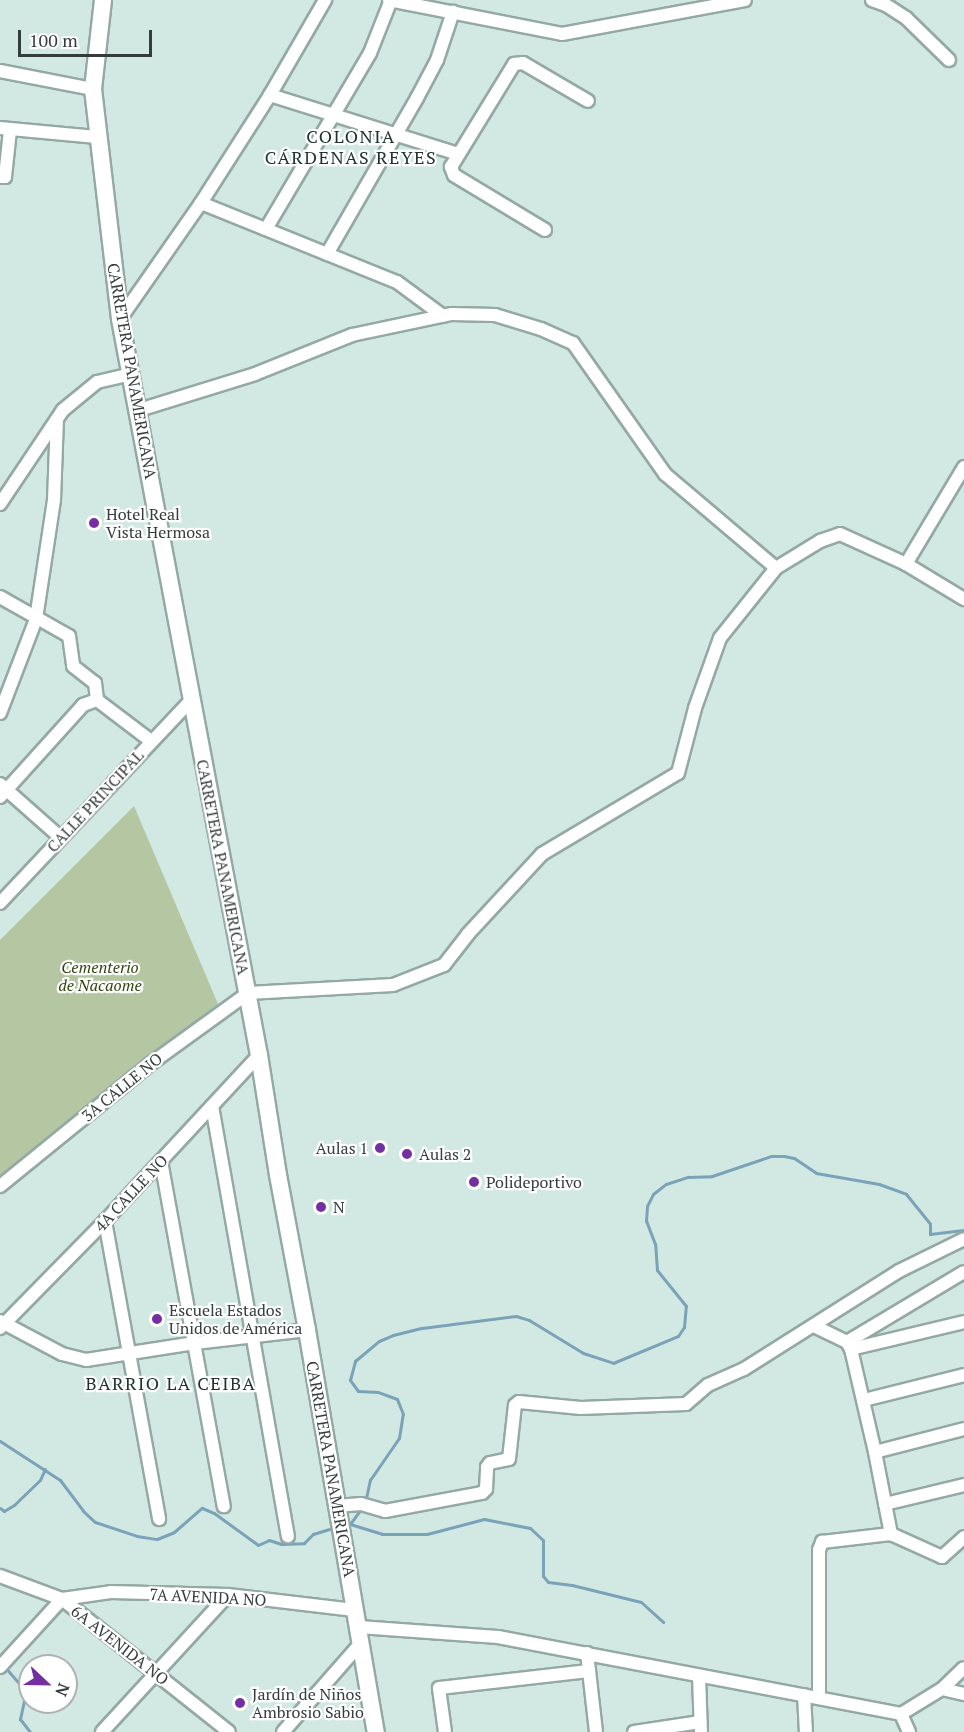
<!DOCTYPE html>
<html>
<head>
<meta charset="utf-8">
<style>
  body { margin:0 }
  #map { position:relative; width:964px; height:1732px; overflow:hidden; background:#d2e8e3; font-family:"PT Serif",serif }
  div>[style] { position:absolute }
  .green>* { inset:0; background:#b5c6a3 }
  .stream>* { height:3px; margin:-1.5px; padding:0 1.5px; transform-origin:1.5px; border-radius:1.5px; background:#7ba3b8 }
  .roads { filter:drop-shadow(2px 0 #94a9a4) drop-shadow(-2px 0 #94a9a4) drop-shadow(0 2px #94a9a4) drop-shadow(0 -2px #94a9a4) }
  .minor>* { height:12px; margin:-6px; padding:0 6px; transform-origin:6px; border-radius:6px; background:#fff }
  .highway>* { height:16px; margin:-8px; padding:0 8px; transform-origin:8px; border-radius:8px; background:#fff }
  .dots>* { width:16px; height:16px; translate:-50% -50%; box-sizing:border-box; border:3px solid #fff; border-radius:50% }
  span { translate:-50% -50%; white-space:nowrap; text-align:center; line-height:1.15; -webkit-text-stroke:4.5px #fff; paint-order:stroke }
  .street-label { font-size:16px; color:#343d3b }
  .poi-label { font-size:16px; color:#343d3b }
  .left { translate:0 -50%; text-align:left }
  .right { translate:-100% -50%; text-align:right }
  .park-label { font-size:16px; color:#2f450f; font-style:italic }
  .neighbourhood-label { font-size:18px; color:#20332f; letter-spacing:1.5px }
  .north { position:absolute; left:18px; top:1654px; width:60px; height:60px; box-sizing:border-box; background:#fff; border:2px solid #aeb1b1; border-radius:50%; rotate:112deg; font-size:16px; font-weight:700; line-height:24px; text-align:center; color:#343d3b }
  .north::after { content:''; display:block; margin:auto; width:21px; height:27px; background:#742fa2; clip-path:polygon(50% 0,100% 100%,50% 72%,0 100%) }
  .scale { position:absolute; left:18px; top:30px; width:134px; height:27px; box-sizing:border-box; border:3px solid #343d3b; border-top:0; padding-left:8px; font-size:18px; line-height:21px; white-space:nowrap; color:#343d3b; -webkit-text-stroke:4px #fff; paint-order:stroke }
</style>
</head>
<body>
<div id="map">
  <div class="green">
    <div style="clip-path:polygon(134px 806px,218px 1004px,0 1177px,0 940px)"></div>
  </div>
  <div class="stream">
    <div style="left:0;top:1441px;width:72px;rotate:33deg"></div>
    <div style="left:60px;top:1480px;width:39px;rotate:53deg"></div>
    <div style="left:83px;top:1511px;width:16px;rotate:43deg"></div>
    <div style="left:95px;top:1522px;width:44px;rotate:18.4deg"></div>
    <div style="left:137px;top:1536px;width:20px;rotate:9deg"></div>
    <div style="left:157px;top:1539px;width:18px;rotate:-22deg"></div>
    <div style="left:174px;top:1532px;width:37px;rotate:-41deg"></div>
    <div style="left:202px;top:1508px;width:13px;rotate:23deg"></div>
    <div style="left:214px;top:1513px;width:54px;rotate:36deg"></div>
    <div style="left:258px;top:1545px;width:12px;rotate:-24deg"></div>
    <div style="left:269px;top:1540px;width:13px;rotate:18deg"></div>
    <div style="left:281px;top:1544px;width:23px;rotate:-2deg"></div>
    <div style="left:304px;top:1543px;width:13px;rotate:-45deg"></div>
    <div style="left:313px;top:1534px;width:24px;rotate:-17deg"></div>
    <div style="left:365px;top:1503px;width:24px;rotate:-78deg"></div>
    <div style="left:370px;top:1480px;width:51px;rotate:-55.4deg"></div>
    <div style="left:399px;top:1438px;width:24px;rotate:-81deg"></div>
    <div style="left:403px;top:1414px;width:16px;rotate:-112deg"></div>
    <div style="left:397px;top:1399px;width:20px;rotate:-160deg"></div>
    <div style="left:378px;top:1392px;width:20px;rotate:-177deg"></div>
    <div style="left:358px;top:1391px;width:14px;rotate:-126deg"></div>
    <div style="left:350px;top:1380px;width:20px;rotate:-75deg"></div>
    <div style="left:355px;top:1361px;width:31px;rotate:-40deg"></div>
    <div style="left:379px;top:1341px;width:15px;rotate:-23deg"></div>
    <div style="left:393px;top:1335px;width:30px;rotate:-14deg"></div>
    <div style="left:422px;top:1328px;width:95px;rotate:-7.3deg"></div>
    <div style="left:516px;top:1316px;width:14px;rotate:17deg"></div>
    <div style="left:529px;top:1320px;width:63px;rotate:31.4deg"></div>
    <div style="left:583px;top:1353px;width:32px;rotate:18deg"></div>
    <div style="left:613px;top:1363px;width:70px;rotate:-22.6deg"></div>
    <div style="left:678px;top:1336px;width:11px;rotate:-56deg"></div>
    <div style="left:684px;top:1327px;width:21px;rotate:-85deg"></div>
    <div style="left:686px;top:1306px;width:46px;rotate:-128.9deg"></div>
    <div style="left:657px;top:1270px;width:26px;rotate:-94deg"></div>
    <div style="left:655px;top:1244px;width:25px;rotate:-111deg"></div>
    <div style="left:646px;top:1221px;width:15px;rotate:-86deg"></div>
    <div style="left:647px;top:1206px;width:13px;rotate:-63deg"></div>
    <div style="left:653px;top:1194px;width:16px;rotate:-38deg"></div>
    <div style="left:666px;top:1184px;width:23px;rotate:-18deg"></div>
    <div style="left:688px;top:1177px;width:24px;rotate:-2deg"></div>
    <div style="left:712px;top:1176px;width:62px;rotate:-18.7deg"></div>
    <div style="left:771px;top:1156px;width:13px"></div>
    <div style="left:784px;top:1156px;width:10px;rotate:11deg"></div>
    <div style="left:794px;top:1158px;width:27px;rotate:34deg"></div>
    <div style="left:816px;top:1173px;width:64px;rotate:9.9deg"></div>
    <div style="left:879px;top:1184px;width:29px;rotate:20deg"></div>
    <div style="left:906px;top:1194px;width:38px;rotate:51deg"></div>
    <div style="left:930px;top:1224px;width:10px;rotate:90deg"></div>
    <div style="left:930px;top:1234px;width:34px;rotate:-7deg"></div>
    <div style="left:0;top:1508px;width:5px;rotate:37deg"></div>
    <div style="left:4px;top:1511px;width:12px;rotate:-31deg"></div>
    <div style="left:14px;top:1505px;width:36px;rotate:-44deg"></div>
    <div style="left:40px;top:1480px;width:12px;rotate:-66deg"></div>
    <div style="left:350px;top:1524px;width:19px;rotate:-54deg"></div>
    <div style="left:350px;top:1524px;width:34px;rotate:17deg"></div>
    <div style="left:382px;top:1534px;width:45px"></div>
    <div style="left:427px;top:1534px;width:59px;rotate:-14.7deg"></div>
    <div style="left:484px;top:1519px;width:47px;rotate:11.1deg"></div>
    <div style="left:530px;top:1528px;width:18px;rotate:43deg"></div>
    <div style="left:543px;top:1540px;width:36px;rotate:90deg"></div>
    <div style="left:543px;top:1576px;width:8px;rotate:50deg"></div>
    <div style="left:548px;top:1582px;width:24px;rotate:7deg"></div>
    <div style="left:572px;top:1585px;width:71px;rotate:13.8deg"></div>
    <div style="left:641px;top:1602px;width:30px;rotate:42deg"></div>
    <div style="left:4px;top:1666px;width:33px;rotate:49deg"></div>
    <div style="left:26px;top:1691px;width:29px;rotate:102deg"></div>
    <div style="left:20px;top:1719px;width:16px;rotate:52deg"></div>
  </div>
  <div class="roads">
    <div class="minor">
      <div style="left:389px;top:0;width:176px;rotate:11.1deg"></div>
      <div style="left:562px;top:34px;width:186px;rotate:-10.5deg"></div>
      <div style="left:872px;top:0;width:15px;rotate:20deg"></div>
      <div style="left:886px;top:5px;width:24px;rotate:33deg"></div>
      <div style="left:906px;top:18px;width:60px;rotate:44.3deg"></div>
      <div style="left:0;top:71px;width:95px;rotate:11deg"></div>
      <div style="left:270px;top:95px;width:197px;rotate:17.4deg"></div>
      <div style="left:0;top:128px;width:97px;rotate:5.3deg"></div>
      <div style="left:0;top:177px;width:5px"></div>
      <div style="left:5px;top:177px;width:47px;rotate:-83.9deg"></div>
      <div style="left:201px;top:203px;width:211px;rotate:22deg"></div>
      <div style="left:397px;top:282px;width:57px;rotate:36.5deg"></div>
      <div style="left:266px;top:229px;width:204px;rotate:-59.4deg"></div>
      <div style="left:370px;top:53px;width:57px;rotate:-68.4deg"></div>
      <div style="left:545px;top:230px;width:106px;rotate:-148.9deg"></div>
      <div style="left:454px;top:175px;width:9px;rotate:-111deg"></div>
      <div style="left:451px;top:167px;width:121px;rotate:-58.5deg"></div>
      <div style="left:514px;top:64px;width:9px;rotate:-6deg"></div>
      <div style="left:523px;top:63px;width:75px;rotate:30.3deg"></div>
      <div style="left:327px;top:254px;width:180px;rotate:-60deg"></div>
      <div style="left:417px;top:98px;width:43px;rotate:-62.2deg"></div>
      <div style="left:437px;top:60px;width:51px;rotate:-71.6deg"></div>
      <div style="left:120px;top:319px;width:141px;rotate:-55.1deg"></div>
      <div style="left:201px;top:203px;width:128px;rotate:-57.4deg"></div>
      <div style="left:270px;top:95px;width:110px;rotate:-59.9deg"></div>
      <div style="left:139px;top:410px;width:121px;rotate:-17.2deg"></div>
      <div style="left:255px;top:374px;width:105px;rotate:-21.9deg"></div>
      <div style="left:352px;top:335px;width:102px;rotate:-11.9deg"></div>
      <div style="left:452px;top:314px;width:43px;rotate:1.3deg"></div>
      <div style="left:495px;top:315px;width:48px;rotate:16.9deg"></div>
      <div style="left:541px;top:329px;width:35px;rotate:24deg"></div>
      <div style="left:573px;top:343px;width:160px;rotate:54.9deg"></div>
      <div style="left:665px;top:474px;width:145px;rotate:40.3deg"></div>
      <div style="left:776px;top:568px;width:52px;rotate:-31.5deg"></div>
      <div style="left:820px;top:541px;width:21px;rotate:-19deg"></div>
      <div style="left:840px;top:534px;width:72px;rotate:24.4deg"></div>
      <div style="left:906px;top:564px;width:113px;rotate:-59.1deg"></div>
      <div style="left:0;top:504px;width:113px;rotate:-56.2deg"></div>
      <div style="left:63px;top:410px;width:44px;rotate:-39.5deg"></div>
      <div style="left:97px;top:382px;width:36px;rotate:-13deg"></div>
      <div style="left:906px;top:564px;width:68px;rotate:31.1deg"></div>
      <div style="left:0;top:597px;width:79px;rotate:29.5deg"></div>
      <div style="left:69px;top:636px;width:30px;rotate:82deg"></div>
      <div style="left:73px;top:666px;width:28px;rotate:38deg"></div>
      <div style="left:95px;top:683px;width:17px;rotate:83deg"></div>
      <div style="left:97px;top:700px;width:68px;rotate:37.2deg"></div>
      <div style="left:0;top:713px;width:101px;rotate:-69deg"></div>
      <div style="left:36px;top:619px;width:120px;rotate:-81.4deg"></div>
      <div style="left:54px;top:500px;width:81px;rotate:-87.9deg"></div>
      <div style="left:0;top:784px;width:80px;rotate:41.5deg"></div>
      <div style="left:0;top:797px;width:124px;rotate:-47.9deg"></div>
      <div style="left:83px;top:705px;width:15px;rotate:-20deg"></div>
      <div style="left:0;top:903px;width:279px;rotate:-46.7deg"></div>
      <div style="left:212px;top:1106px;width:437px;rotate:80deg"></div>
      <div style="left:161px;top:1161px;width:351px;rotate:79.7deg"></div>
      <div style="left:0;top:1186px;width:193px;rotate:-39.1deg"></div>
      <div style="left:150px;top:1064px;width:121px;rotate:-35.9deg"></div>
      <div style="left:248px;top:993px;width:145px;rotate:-3.2deg"></div>
      <div style="left:393px;top:985px;width:55px;rotate:-21.4deg"></div>
      <div style="left:444px;top:965px;width:39px;rotate:-52deg"></div>
      <div style="left:468px;top:934px;width:109px;rotate:-47.2deg"></div>
      <div style="left:542px;top:854px;width:158px;rotate:-30.8deg"></div>
      <div style="left:678px;top:773px;width:67px;rotate:-75.3deg"></div>
      <div style="left:695px;top:708px;width:74px;rotate:-70.3deg"></div>
      <div style="left:720px;top:638px;width:90px;rotate:-51.3deg"></div>
      <div style="left:105px;top:1221px;width:303px;rotate:79.7deg"></div>
      <div style="left:0;top:1321px;width:70px;rotate:28deg"></div>
      <div style="left:62px;top:1354px;width:25px;rotate:14deg"></div>
      <div style="left:86px;top:1360px;width:110px;rotate:-8.9deg"></div>
      <div style="left:195px;top:1343px;width:113px;rotate:-6.6deg"></div>
      <div style="left:814px;top:1326px;width:37px;rotate:26deg"></div>
      <div style="left:847px;top:1342px;width:8px;rotate:60deg"></div>
      <div style="left:851px;top:1349px;width:106px;rotate:76.9deg"></div>
      <div style="left:875px;top:1452px;width:84px;rotate:79deg"></div>
      <div style="left:0;top:1328px;width:150px;rotate:-45.5deg"></div>
      <div style="left:105px;top:1221px;width:226px;rotate:-47.1deg"></div>
      <div style="left:847px;top:1342px;width:136px;rotate:-30.9deg"></div>
      <div style="left:851px;top:1349px;width:116px;rotate:-13.4deg"></div>
      <div style="left:864px;top:1400px;width:103px;rotate:-14deg"></div>
      <div style="left:875px;top:1452px;width:92px;rotate:-14.5deg"></div>
      <div style="left:885px;top:1504px;width:81px;rotate:-13.5deg"></div>
      <div style="left:337px;top:1506px;width:24px;rotate:-5deg"></div>
      <div style="left:361px;top:1504px;width:25px;rotate:16deg"></div>
      <div style="left:385px;top:1511px;width:99px;rotate:-10.5deg"></div>
      <div style="left:482px;top:1493px;width:6px;rotate:-45deg"></div>
      <div style="left:486px;top:1489px;width:22px;rotate:-87deg"></div>
      <div style="left:487px;top:1467px;width:5px;rotate:-53deg"></div>
      <div style="left:490px;top:1463px;width:19px;rotate:-12deg"></div>
      <div style="left:509px;top:1459px;width:54px;rotate:-83.7deg"></div>
      <div style="left:515px;top:1405px;width:5px;rotate:-37deg"></div>
      <div style="left:519px;top:1402px;width:62px;rotate:5.5deg"></div>
      <div style="left:581px;top:1408px;width:105px;rotate:-2.2deg"></div>
      <div style="left:686px;top:1404px;width:29px;rotate:-41deg"></div>
      <div style="left:708px;top:1385px;width:39px;rotate:-24deg"></div>
      <div style="left:744px;top:1369px;width:183px;rotate:-32.3deg"></div>
      <div style="left:899px;top:1271px;width:72px;rotate:-26.2deg"></div>
      <div style="left:0;top:1576px;width:66px;rotate:20.4deg"></div>
      <div style="left:62px;top:1599px;width:213px;rotate:38.5deg"></div>
      <div style="left:62px;top:1599px;width:49px;rotate:-8.1deg"></div>
      <div style="left:111px;top:1592px;width:117px;rotate:1.5deg"></div>
      <div style="left:228px;top:1595px;width:127px;rotate:6.8deg"></div>
      <div style="left:359px;top:1627px;width:139px;rotate:4.1deg"></div>
      <div style="left:498px;top:1637px;width:410px;rotate:10.8deg"></div>
      <div style="left:901px;top:1714px;width:48px;rotate:-31.4deg"></div>
      <div style="left:942px;top:1689px;width:30px;rotate:-44deg"></div>
      <div style="left:587px;top:1653px;width:80px;rotate:83.5deg"></div>
      <div style="left:0;top:1667px;width:92px;rotate:-47.6deg"></div>
      <div style="left:699px;top:1676px;width:56px;rotate:88deg"></div>
      <div style="left:942px;top:1689px;width:23px;rotate:13deg"></div>
      <div style="left:804px;top:1695px;width:37px;rotate:87deg"></div>
      <div style="left:819px;top:1698px;width:148px;rotate:-90deg"></div>
      <div style="left:819px;top:1550px;width:9px;rotate:-69deg"></div>
      <div style="left:822px;top:1542px;width:69px;rotate:-6.6deg"></div>
      <div style="left:891px;top:1534px;width:56px;rotate:24.3deg"></div>
      <div style="left:942px;top:1557px;width:30px;rotate:-42deg"></div>
      <div style="left:901px;top:1714px;width:20px;rotate:66deg"></div>
      <div style="left:102px;top:1732px;width:186px;rotate:-47.4deg"></div>
      <div style="left:283px;top:1732px;width:117px;rotate:-48.8deg"></div>
      <div style="left:445px;top:1732px;width:44px;rotate:-97.8deg"></div>
      <div style="left:439px;top:1688px;width:151px;rotate:-6.5deg"></div>
      <div style="left:634px;top:1732px;width:67px;rotate:-8.6deg"></div>
    </div>
    <div class="highway">
      <div style="left:103px;top:0;width:90px;rotate:96.4deg"></div>
      <div style="left:93px;top:89px;width:232px;rotate:83.3deg"></div>
      <div style="left:120px;top:319px;width:749px;rotate:79.31deg"></div>
      <div style="left:259px;top:1055px;width:121px;rotate:81deg"></div>
      <div style="left:278px;top:1175px;width:158px;rotate:79.4deg"></div>
      <div style="left:307px;top:1330px;width:408px;rotate:80.3deg"></div>
    </div>
  </div>
  <div class="dots">
    <div style="left:94px;top:523px;background:#742fa2"></div>
    <div style="left:380px;top:1148px;background:#742fa2"></div>
    <div style="left:407px;top:1154px;background:#742fa2"></div>
    <div style="left:474px;top:1182px;background:#742fa2"></div>
    <div style="left:321px;top:1207px;background:#742fa2"></div>
    <div style="left:157px;top:1319px;background:#742fa2"></div>
    <div style="left:240px;top:1703px;background:#742fa2"></div>
  </div>
  <div class="street-label">
    <span style="left:132px;top:371px;rotate:80deg">CARRETERA PANAMERICANA</span>
    <span style="left:95px;top:801px;rotate:-47deg">CALLE PRINCIPAL</span>
    <span style="left:223px;top:867px;rotate:79deg">CARRETERA PANAMERICANA</span>
    <span style="left:122px;top:1087px;rotate:-39deg">3A CALLE NO</span>
    <span style="left:131px;top:1193px;rotate:-47deg">4A CALLE NO</span>
    <span style="left:331px;top:1469px;rotate:80deg">CARRETERA PANAMERICANA</span>
    <span style="left:208px;top:1597px;rotate:3deg">7A AVENIDA NO</span>
    <span style="left:120px;top:1645px;rotate:38deg">6A AVENIDA NO</span>
  </div>
  <div class="poi-label">
    <span class="left" style="left:106px;top:523px">Hotel Real<br>Vista Hermosa</span>
    <span class="right" style="left:368px;top:1148px">Aulas 1</span>
    <span class="left" style="left:419px;top:1154px">Aulas 2</span>
    <span class="left" style="left:486px;top:1182px">Polideportivo</span>
    <span class="left" style="left:333px;top:1207px">N</span>
    <span class="left" style="left:169px;top:1319px">Escuela Estados<br>Unidos de América</span>
    <span class="left" style="left:252px;top:1703px">Jardín de Niños<br>Ambrosio Sabio</span>
  </div>
  <div class="park-label">
    <span style="left:100px;top:976px">Cementerio<br>de Nacaome</span>
  </div>
  <div class="neighbourhood-label">
    <span style="left:351px;top:147px">COLONIA<br>CÁRDENAS REYES</span>
    <span style="left:171px;top:1383px">BARRIO LA CEIBA</span>
  </div>
  <div class="north">N</div>
  <div class="scale">100 m</div>
</div>
</body>
</html>
